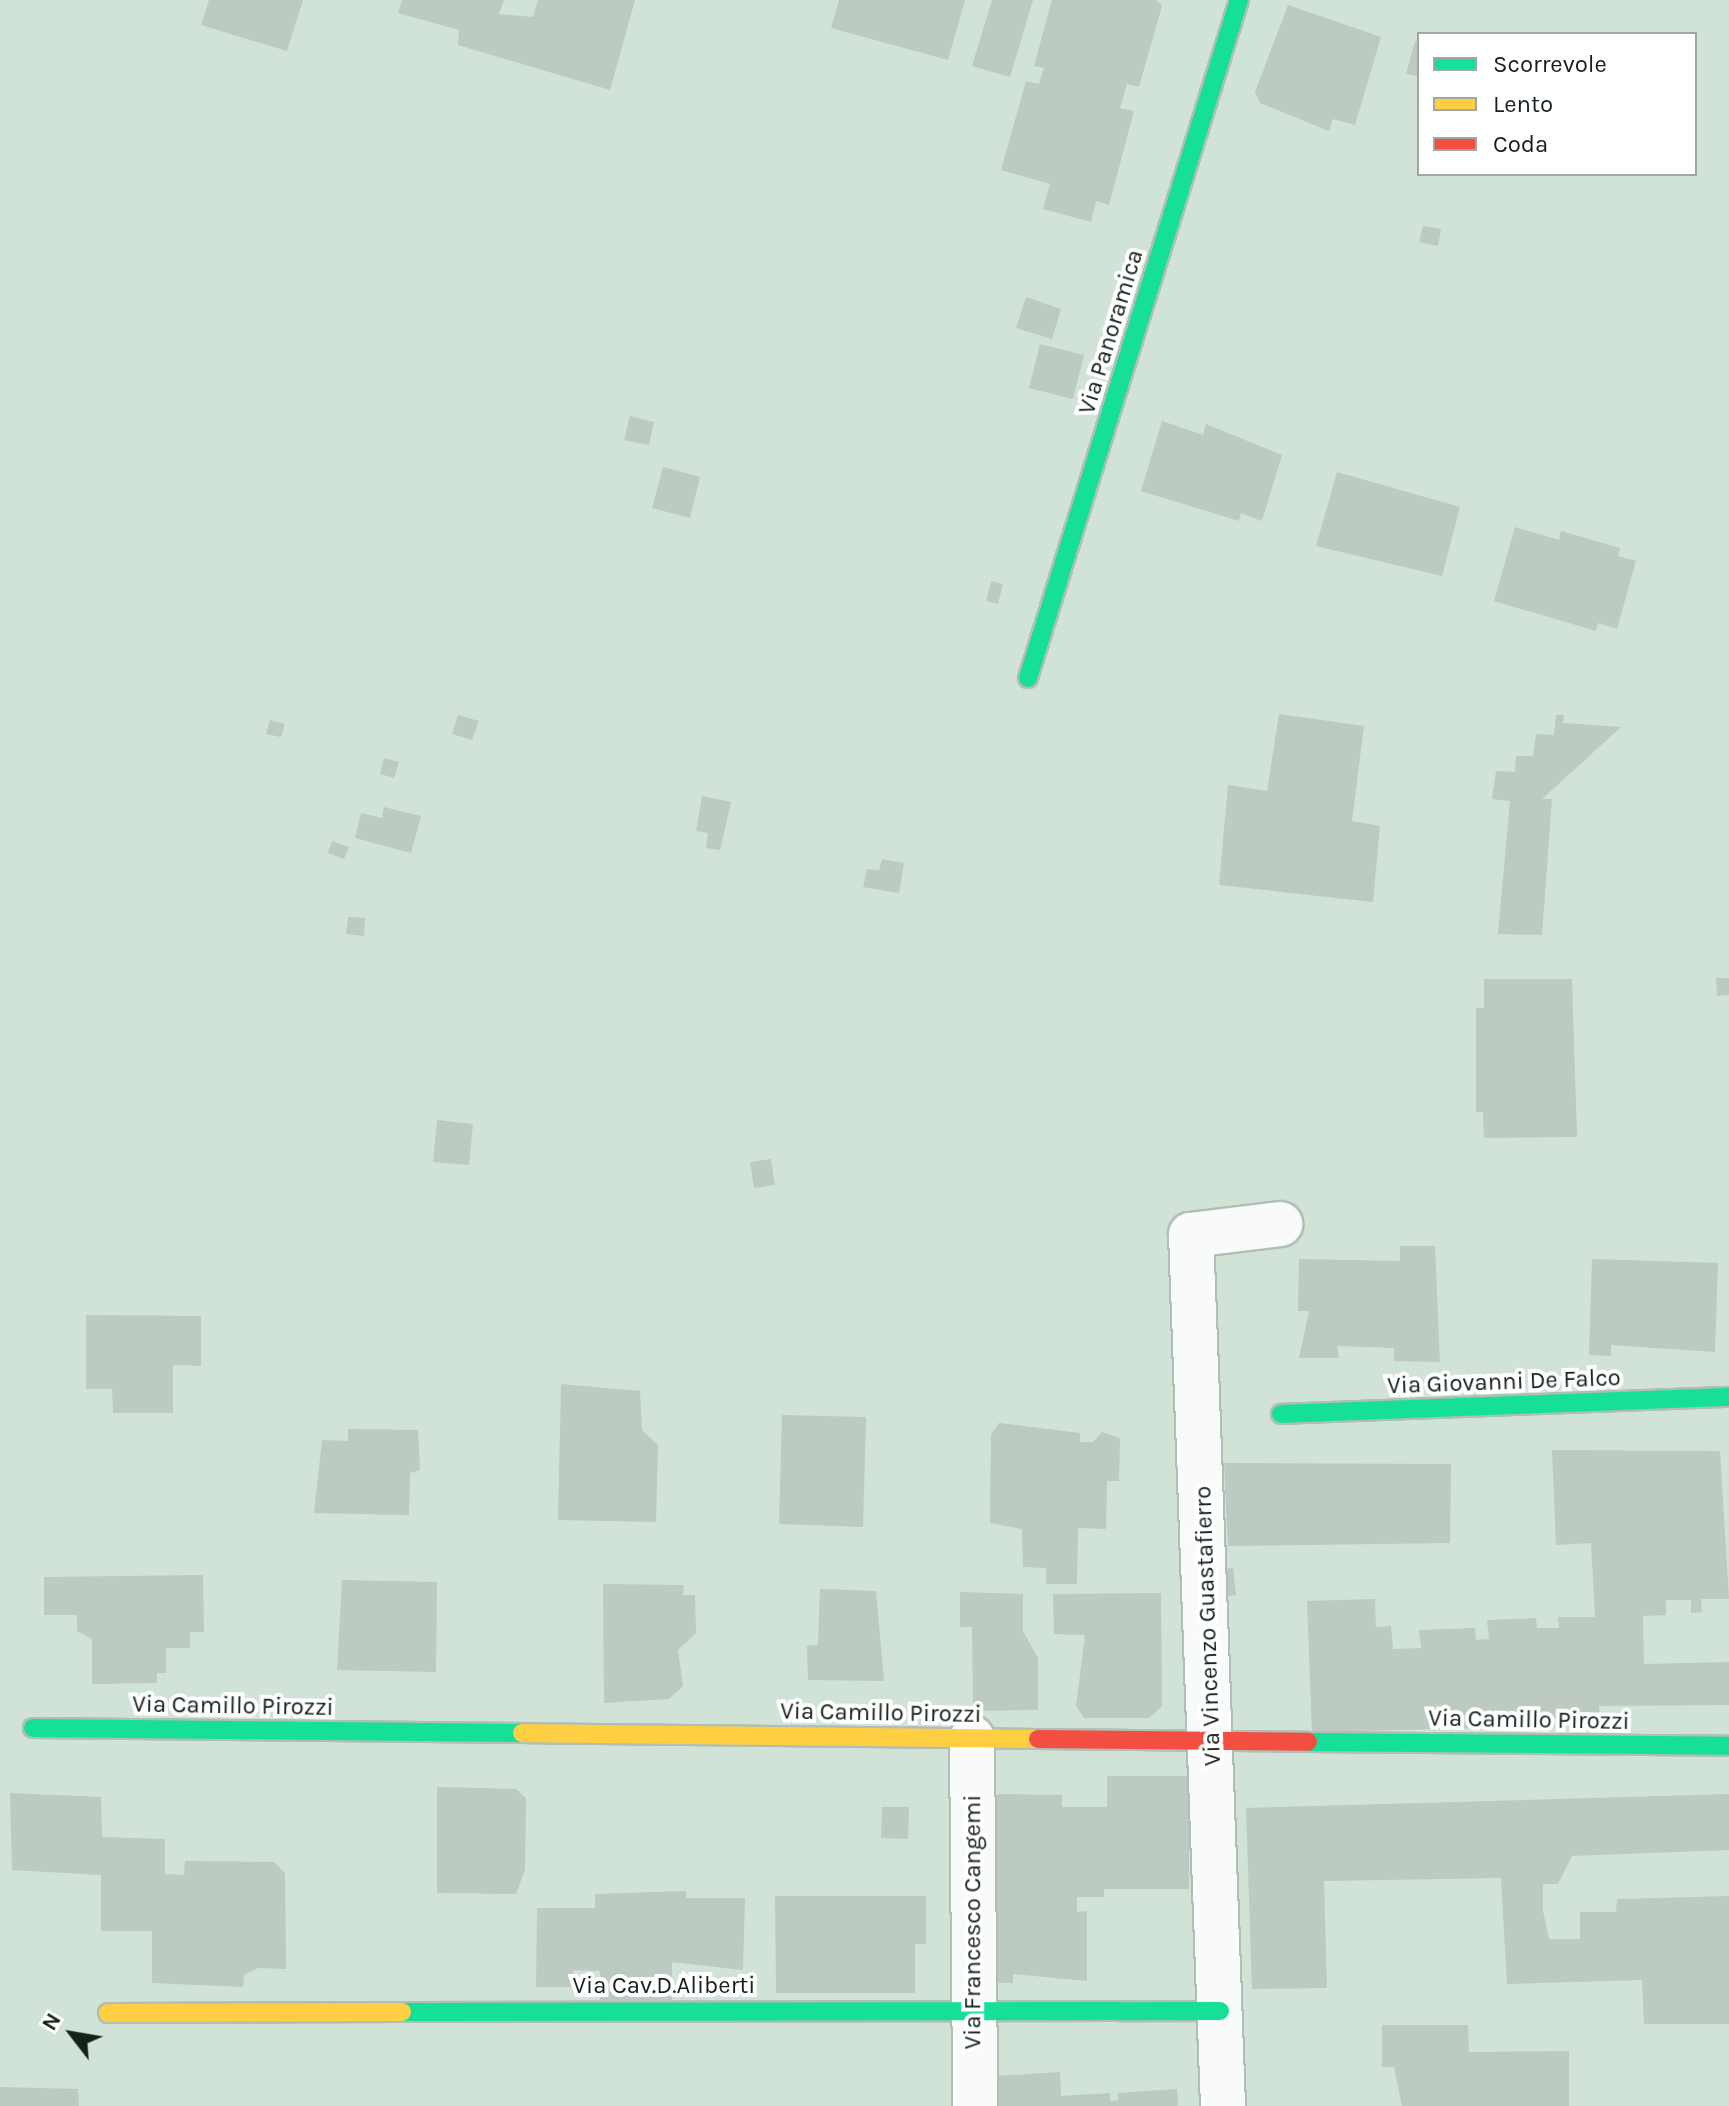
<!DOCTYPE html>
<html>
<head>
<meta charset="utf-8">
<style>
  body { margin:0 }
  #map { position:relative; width:1729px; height:2106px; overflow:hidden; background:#d1e2d7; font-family:Karla,sans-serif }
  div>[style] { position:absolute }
  .building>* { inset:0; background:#bccac1 }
  .roads { filter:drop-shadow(2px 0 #b1beb5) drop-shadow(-2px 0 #b1beb5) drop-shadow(0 2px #b1beb5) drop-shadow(0 -2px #b1beb5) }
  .street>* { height:44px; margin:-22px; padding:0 22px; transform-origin:22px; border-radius:22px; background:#f8fbf9 }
  .fast>* { height:18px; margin:-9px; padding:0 9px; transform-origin:9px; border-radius:9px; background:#16e098 }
  .slow>* { height:18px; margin:-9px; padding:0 9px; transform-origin:9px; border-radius:9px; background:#ffcf43 }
  .jam>* { height:18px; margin:-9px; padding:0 9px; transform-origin:9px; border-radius:9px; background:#f24e42 }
  span { translate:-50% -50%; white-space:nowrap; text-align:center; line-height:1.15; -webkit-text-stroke:8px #fff; paint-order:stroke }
  .street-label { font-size:24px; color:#152119 }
  .legend { position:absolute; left:1417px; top:32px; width:280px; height:144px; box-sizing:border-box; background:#fff; border:2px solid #a1a6a3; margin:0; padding:10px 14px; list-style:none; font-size:24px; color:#152119 }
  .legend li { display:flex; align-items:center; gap:16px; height:40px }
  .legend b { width:40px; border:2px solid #a1a6a3 }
  .north { position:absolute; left:32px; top:1994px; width:80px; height:80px; -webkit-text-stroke:6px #fff; paint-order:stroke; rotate:301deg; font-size:22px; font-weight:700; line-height:32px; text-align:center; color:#152119 }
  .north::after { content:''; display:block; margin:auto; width:28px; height:36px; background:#152119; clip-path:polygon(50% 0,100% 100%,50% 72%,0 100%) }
</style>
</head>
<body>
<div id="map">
  <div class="building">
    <div style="clip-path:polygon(209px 0,303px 0,287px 51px,201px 25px)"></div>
    <div style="clip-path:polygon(402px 0,504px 0,499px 14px,533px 17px,538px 0,635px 0,610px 90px,458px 45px,459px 30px,398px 13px)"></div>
    <div style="clip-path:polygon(839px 0,965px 0,948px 60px,831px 28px)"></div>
    <div style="clip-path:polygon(992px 0,1033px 0,1010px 77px,972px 66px)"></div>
    <div style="clip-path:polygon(1052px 0,1156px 0,1162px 6px,1139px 87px,1127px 84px,1120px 108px,1134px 111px,1109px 205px,1096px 201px,1091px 222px,1043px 209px,1050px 184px,1001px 170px,1026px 81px,1039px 84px,1044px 68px,1034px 66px)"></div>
    <div style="clip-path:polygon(1288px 5px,1381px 37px,1355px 125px,1333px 119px,1329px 131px,1260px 103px,1255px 92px)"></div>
    <div style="clip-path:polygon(1415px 41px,1419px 42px,1418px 76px,1406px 74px)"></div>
    <div style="clip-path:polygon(1423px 226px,1441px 229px,1438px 246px,1419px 242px)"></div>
    <div style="clip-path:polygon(1026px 297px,1061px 309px,1052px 339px,1016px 328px)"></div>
    <div style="clip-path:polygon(1040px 344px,1084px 355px,1073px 399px,1029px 388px)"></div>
    <div style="clip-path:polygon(630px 416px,654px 422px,649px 445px,624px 440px)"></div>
    <div style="clip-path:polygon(1162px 421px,1203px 435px,1206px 424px,1282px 455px,1262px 521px,1241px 513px,1239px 521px,1141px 491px)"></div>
    <div style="clip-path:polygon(663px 467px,700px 477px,690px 518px,652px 508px)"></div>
    <div style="clip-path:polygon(1337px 472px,1460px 507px,1442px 576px,1316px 546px)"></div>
    <div style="clip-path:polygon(1515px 527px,1559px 540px,1561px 531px,1620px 548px,1618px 556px,1636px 561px,1617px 629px,1598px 623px,1596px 631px,1494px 601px)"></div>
    <div style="clip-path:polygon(991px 581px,1003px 584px,998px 604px,986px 601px)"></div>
    <div style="clip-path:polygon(1279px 714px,1364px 726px,1352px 821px,1380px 826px,1373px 902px,1219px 885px,1228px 785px,1267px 791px)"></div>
    <div style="clip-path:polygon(458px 715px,479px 721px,472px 740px,452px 734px)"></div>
    <div style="clip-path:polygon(1556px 715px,1564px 715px,1563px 723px,1621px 727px,1542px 799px,1552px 799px,1542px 935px,1498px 934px,1510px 801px,1492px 799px,1496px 771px,1515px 772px,1516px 756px,1533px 756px,1536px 734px,1554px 735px)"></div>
    <div style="clip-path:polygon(270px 720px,285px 724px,281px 737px,266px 734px)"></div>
    <div style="clip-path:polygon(384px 758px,399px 762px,394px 778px,380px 774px)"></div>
    <div style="clip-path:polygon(702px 796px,731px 802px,720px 850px,706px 848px,708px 833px,696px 831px)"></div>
    <div style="clip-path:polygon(384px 807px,421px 816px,411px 853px,355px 838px,361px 813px,382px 818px)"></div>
    <div style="clip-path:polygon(332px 841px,349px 847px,344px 859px,328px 853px)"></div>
    <div style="clip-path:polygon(882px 859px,904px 863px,899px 893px,863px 887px,867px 869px,879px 870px)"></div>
    <div style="clip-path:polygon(348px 917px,365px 918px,364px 936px,346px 934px)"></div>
    <div style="clip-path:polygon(1716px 978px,1729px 978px,1729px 995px,1717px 996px)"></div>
    <div style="clip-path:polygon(1484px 979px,1572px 979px,1577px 1137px,1484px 1138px,1483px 1112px,1476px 1112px,1476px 1008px,1484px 1008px)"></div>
    <div style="clip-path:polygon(437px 1120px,473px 1124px,469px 1165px,433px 1162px)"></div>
    <div style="clip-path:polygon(771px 1159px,775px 1185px,754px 1188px,750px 1162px)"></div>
    <div style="clip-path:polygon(1400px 1246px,1435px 1246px,1440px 1362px,1394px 1361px,1394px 1348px,1337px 1346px,1339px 1358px,1299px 1358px,1309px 1311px,1298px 1311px,1299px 1259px,1400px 1261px)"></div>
    <div style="clip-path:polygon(1592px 1259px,1718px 1263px,1715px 1352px,1611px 1345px,1611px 1356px,1589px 1355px)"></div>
    <div style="clip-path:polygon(86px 1315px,201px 1316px,201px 1366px,173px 1365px,173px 1413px,113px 1413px,112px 1389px,86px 1389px)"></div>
    <div style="clip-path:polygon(561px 1384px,640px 1391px,642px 1430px,658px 1445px,656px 1522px,558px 1520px)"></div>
    <div style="clip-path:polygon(782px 1415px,866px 1417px,863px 1527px,779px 1524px)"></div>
    <div style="clip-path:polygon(999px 1423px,1080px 1433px,1080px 1442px,1093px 1442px,1102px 1432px,1120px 1438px,1119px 1481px,1107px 1481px,1106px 1529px,1078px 1528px,1077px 1584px,1046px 1584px,1046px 1568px,1023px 1567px,1022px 1529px,990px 1523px,991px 1435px)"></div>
    <div style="clip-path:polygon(348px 1429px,418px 1430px,420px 1470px,410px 1473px,409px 1515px,314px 1513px,322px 1440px,348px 1441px)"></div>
    <div style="clip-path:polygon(1552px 1450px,1720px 1451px,1729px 1599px,1701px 1599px,1702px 1612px,1691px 1613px,1691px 1600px,1666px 1600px,1666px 1615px,1643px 1616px,1644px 1664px,1729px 1662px,1729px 1705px,1599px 1706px,1600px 1719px,1484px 1717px,1485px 1728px,1312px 1732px,1307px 1601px,1375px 1599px,1376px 1627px,1391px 1626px,1393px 1649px,1421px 1648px,1419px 1630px,1475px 1628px,1476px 1640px,1489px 1639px,1487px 1620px,1536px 1618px,1537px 1628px,1559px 1628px,1558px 1617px,1595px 1617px,1591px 1543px,1556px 1545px)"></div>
    <div style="clip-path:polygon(1224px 1463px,1451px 1464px,1450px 1543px,1228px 1546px)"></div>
    <div style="clip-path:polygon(1233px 1568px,1236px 1595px,1209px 1598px,1206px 1571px)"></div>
    <div style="clip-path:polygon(203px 1575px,204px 1632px,190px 1632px,190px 1648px,166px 1648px,166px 1673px,157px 1673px,157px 1683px,92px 1684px,92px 1639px,77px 1631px,77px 1615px,44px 1615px,44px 1577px)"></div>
    <div style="clip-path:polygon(342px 1580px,437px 1582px,436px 1672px,337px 1670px)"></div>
    <div style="clip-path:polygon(603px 1584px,684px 1585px,683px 1595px,695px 1595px,696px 1633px,678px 1650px,683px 1686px,669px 1699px,604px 1703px)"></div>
    <div style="clip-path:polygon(820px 1589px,876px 1591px,884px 1681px,808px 1680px,807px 1646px,818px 1645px)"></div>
    <div style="clip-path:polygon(960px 1592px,1023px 1594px,1023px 1631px,1038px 1658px,1038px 1710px,973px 1711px,972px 1627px,960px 1627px)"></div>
    <div style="clip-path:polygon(1161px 1593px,1162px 1706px,1149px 1718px,1084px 1718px,1076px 1706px,1085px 1635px,1054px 1634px,1053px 1594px)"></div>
    <div style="clip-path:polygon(1107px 1776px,1189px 1776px,1189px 1889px,1104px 1889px,1104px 1897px,1077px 1897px,1077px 1912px,1087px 1911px,1087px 1981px,1013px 1974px,1013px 1983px,992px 1983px,992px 1801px,998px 1794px,1062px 1795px,1062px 1807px,1107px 1807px)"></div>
    <div style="clip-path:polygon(437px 1787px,516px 1789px,526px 1798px,525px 1870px,516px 1894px,437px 1893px)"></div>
    <div style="clip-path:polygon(10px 1793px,101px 1797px,102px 1837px,165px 1839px,165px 1874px,184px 1875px,185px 1861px,274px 1862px,285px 1873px,286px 1969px,258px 1968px,244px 1975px,243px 1987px,152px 1983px,152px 1931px,101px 1931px,101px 1875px,12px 1870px)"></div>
    <div style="clip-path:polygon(1729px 1794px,1729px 1850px,1572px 1856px,1558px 1884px,1543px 1884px,1543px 1911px,1549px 1939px,1580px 1939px,1580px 1912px,1616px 1912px,1617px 1899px,1729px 1896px,1729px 2024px,1644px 2024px,1642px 1980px,1507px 1984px,1501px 1878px,1324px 1881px,1327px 1988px,1252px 1989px,1246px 1808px)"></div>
    <div style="clip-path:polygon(882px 1807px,909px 1807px,908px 1839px,881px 1838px)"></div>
    <div style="clip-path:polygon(686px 1891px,686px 1898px,745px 1898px,743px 1970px,672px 1962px,672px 2000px,600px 2000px,600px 1971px,573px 1970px,573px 1987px,536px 1987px,537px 1908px,595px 1908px,595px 1894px)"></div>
    <div style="clip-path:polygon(775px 1896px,926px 1896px,926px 1944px,915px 1944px,915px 1993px,776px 1993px)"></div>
    <div style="clip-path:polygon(1382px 2025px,1468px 2025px,1469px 2052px,1569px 2051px,1569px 2106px,1402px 2106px,1394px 2067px,1382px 2067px)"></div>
    <div style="clip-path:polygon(1060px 2072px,1061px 2096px,1110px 2093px,1110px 2101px,1118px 2100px,1118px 2093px,1177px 2089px,1178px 2106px,994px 2106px,993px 2076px)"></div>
    <div style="clip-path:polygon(0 2087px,78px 2089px,79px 2106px,0 2106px)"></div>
  </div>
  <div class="roads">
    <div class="street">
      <div style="left:972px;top:1738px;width:368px;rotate:89.5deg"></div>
      <div style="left:1223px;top:2106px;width:872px;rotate:-92.1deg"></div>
      <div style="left:1191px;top:1235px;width:90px;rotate:-7deg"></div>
    </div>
    <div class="fast">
      <div style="left:1028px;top:678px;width:710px;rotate:-72.71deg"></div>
      <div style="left:1281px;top:1414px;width:448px;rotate:-2.2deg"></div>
      <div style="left:33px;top:1728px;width:489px;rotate:0.6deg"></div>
      <div style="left:1308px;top:1742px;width:421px;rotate:0.5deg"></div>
      <div style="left:402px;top:2012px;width:818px;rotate:-0.07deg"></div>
    </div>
    <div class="slow">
      <div style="left:522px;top:1733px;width:516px;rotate:0.67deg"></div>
      <div style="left:108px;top:2013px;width:294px;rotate:-0.2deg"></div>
    </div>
    <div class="jam">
      <div style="left:1038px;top:1739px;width:270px;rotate:0.6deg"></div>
    </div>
  </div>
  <div class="street-label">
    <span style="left:1111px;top:332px;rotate:-73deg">Via Panoramica</span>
    <span style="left:1504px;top:1382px;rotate:-2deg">Via Giovanni De Falco</span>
    <span style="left:1208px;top:1626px;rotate:-92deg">Via Vincenzo Guastafierro</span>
    <span style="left:233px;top:1706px;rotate:1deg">Via Camillo Pirozzi</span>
    <span style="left:881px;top:1713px;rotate:1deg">Via Camillo Pirozzi</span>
    <span style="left:1529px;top:1720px;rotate:1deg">Via Camillo Pirozzi</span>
    <span style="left:973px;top:1922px;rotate:-90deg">Via Francesco Cangemi</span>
    <span style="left:664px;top:1986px">Via Cav.D.Aliberti</span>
  </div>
  <ul class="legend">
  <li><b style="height:10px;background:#16e098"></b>Scorrevole</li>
  <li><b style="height:10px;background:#ffcf43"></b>Lento</li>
  <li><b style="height:10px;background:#f24e42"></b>Coda</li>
  </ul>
  <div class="north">N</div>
</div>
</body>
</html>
